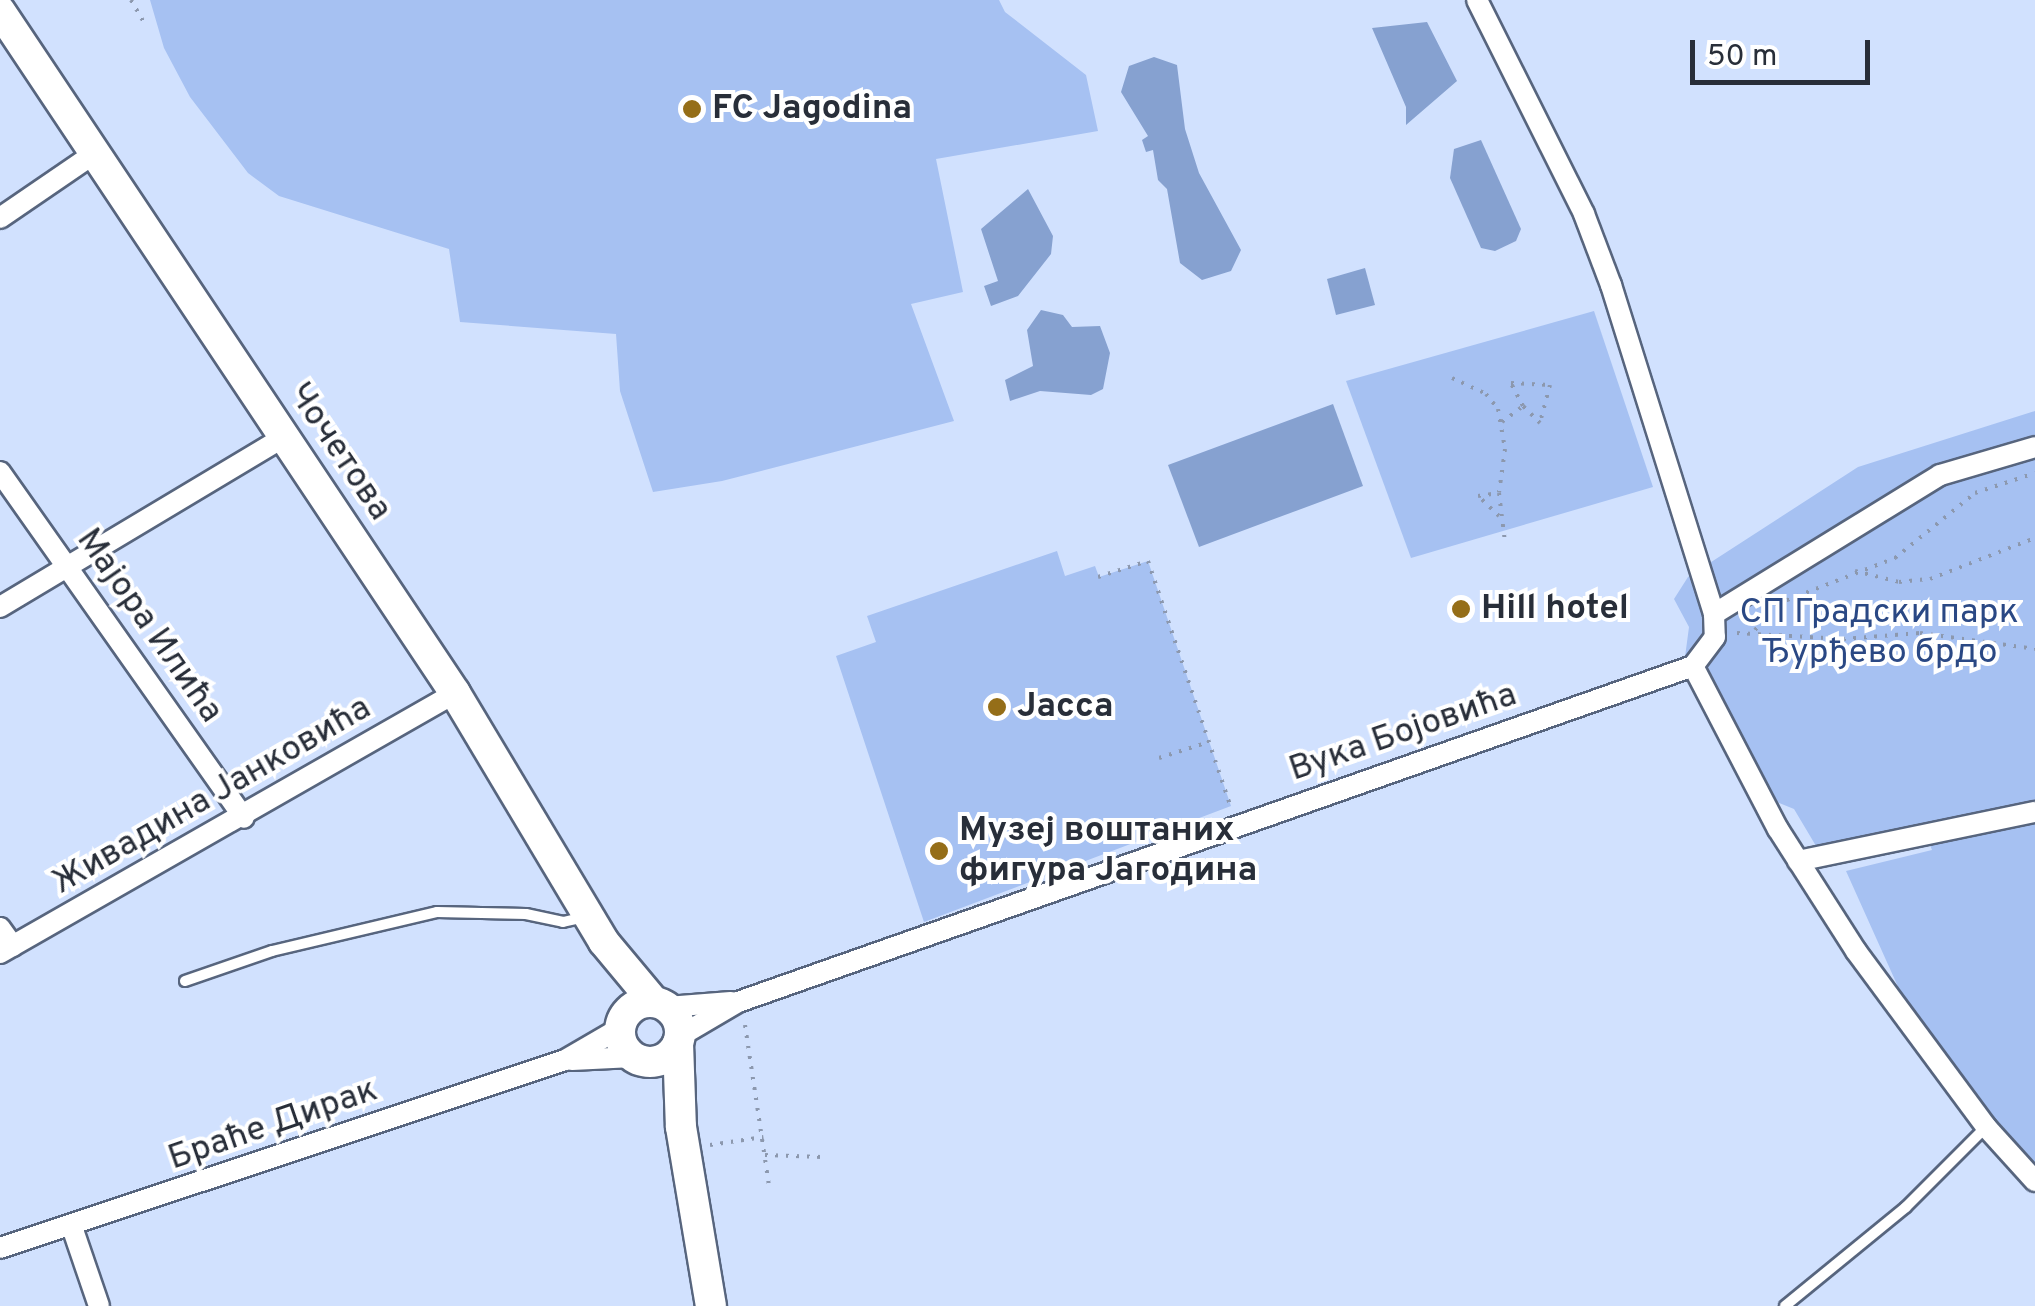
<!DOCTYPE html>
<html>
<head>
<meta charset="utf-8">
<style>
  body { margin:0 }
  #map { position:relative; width:2035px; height:1306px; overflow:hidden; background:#d1e1fe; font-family:Overpass,sans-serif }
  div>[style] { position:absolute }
  .green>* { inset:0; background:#a6c1f2 }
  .water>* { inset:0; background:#86a1d0 }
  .path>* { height:4px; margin-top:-2px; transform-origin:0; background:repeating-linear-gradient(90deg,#8c98ae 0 2.5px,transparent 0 10.5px) }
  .roads { filter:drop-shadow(2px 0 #57657e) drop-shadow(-2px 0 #57657e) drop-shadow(0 2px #57657e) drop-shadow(0 -2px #57657e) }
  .lane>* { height:10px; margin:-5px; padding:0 5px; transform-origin:5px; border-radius:5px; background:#fff }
  .street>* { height:20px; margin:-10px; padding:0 10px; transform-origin:10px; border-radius:10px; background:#fff }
  .secondary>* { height:30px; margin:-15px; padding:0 15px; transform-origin:15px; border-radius:15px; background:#fff }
  .secondary>.ring { margin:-15px; padding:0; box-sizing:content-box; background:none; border:30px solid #fff; border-radius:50% }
  .dots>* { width:28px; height:28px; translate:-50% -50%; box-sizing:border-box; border:5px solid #fff; border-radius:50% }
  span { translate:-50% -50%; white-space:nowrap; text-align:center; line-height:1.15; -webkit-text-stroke:8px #fff; paint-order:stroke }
  .poi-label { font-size:35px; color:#282e39; font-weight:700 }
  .left { translate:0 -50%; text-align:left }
  .street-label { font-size:35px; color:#282e39 }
  .park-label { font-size:35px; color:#2a4884 }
  .scale { position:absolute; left:1690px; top:40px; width:180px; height:45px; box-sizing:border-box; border:5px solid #282e39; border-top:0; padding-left:12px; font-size:30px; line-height:35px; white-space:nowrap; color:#282e39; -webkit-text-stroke:8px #fff; paint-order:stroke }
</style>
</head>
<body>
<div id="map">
  <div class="green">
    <div style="clip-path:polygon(150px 0,999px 0,1005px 12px,1086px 75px,1098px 131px,936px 159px,963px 292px,911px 304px,954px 421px,722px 481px,653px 492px,620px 391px,616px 334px,460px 322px,449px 249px,279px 196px,248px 173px,190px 97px,164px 48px)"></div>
    <div style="clip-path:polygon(1594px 311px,1653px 487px,1411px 558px,1346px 381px)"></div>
    <div style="clip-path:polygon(2035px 411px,2035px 1182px,1917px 1029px,1846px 871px,1932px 850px,1930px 845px,1925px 838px,1822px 856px,1794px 809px,1760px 795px,1685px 657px,1689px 627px,1674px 599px,1688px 577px,1858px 467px)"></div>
    <div style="clip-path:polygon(1057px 551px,1065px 576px,1095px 566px,1099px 577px,1148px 561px,1231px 806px,924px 922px,836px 656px,876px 642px,867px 616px)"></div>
  </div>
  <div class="water">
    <div style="clip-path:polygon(1427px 22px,1457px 81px,1406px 125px,1406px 107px,1372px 28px)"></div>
    <div style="clip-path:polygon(1154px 57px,1177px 65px,1185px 129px,1199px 173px,1241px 250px,1231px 271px,1202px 280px,1180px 263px,1167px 189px,1158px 180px,1153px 150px,1146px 152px,1142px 140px,1148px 136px,1121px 92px,1129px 66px)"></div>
    <div style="clip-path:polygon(1481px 140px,1521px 229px,1516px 241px,1495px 251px,1481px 248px,1450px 178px,1454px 149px)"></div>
    <div style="clip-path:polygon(1028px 189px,1053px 236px,1051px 254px,1018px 296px,991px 306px,984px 286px,998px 281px,981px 229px)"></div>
    <div style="clip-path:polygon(1365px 268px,1375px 305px,1336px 315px,1327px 279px)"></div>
    <div style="clip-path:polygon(1041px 310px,1063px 315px,1072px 327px,1100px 326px,1110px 353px,1103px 389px,1091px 395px,1040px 391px,1010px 401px,1005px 380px,1033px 366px,1027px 330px)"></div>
    <div style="clip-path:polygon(1333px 404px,1363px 486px,1199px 547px,1168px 465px)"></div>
  </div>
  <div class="path">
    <div style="left:131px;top:0;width:28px;rotate:60deg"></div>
    <div style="left:1452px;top:378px;width:38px;rotate:25deg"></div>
    <div style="left:1486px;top:394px;width:19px;rotate:51deg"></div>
    <div style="left:1498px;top:409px;width:41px;rotate:80.1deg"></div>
    <div style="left:1505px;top:449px;width:44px;rotate:97.8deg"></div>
    <div style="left:1499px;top:493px;width:49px;rotate:83deg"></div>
    <div style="left:1511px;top:383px;width:39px;rotate:3deg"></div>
    <div style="left:1550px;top:385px;width:39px;rotate:105deg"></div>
    <div style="left:1540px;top:423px;width:24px;rotate:-135deg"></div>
    <div style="left:1523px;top:406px;width:26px;rotate:-118deg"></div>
    <div style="left:1502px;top:422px;width:25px;rotate:-37deg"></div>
    <div style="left:1499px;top:516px;width:29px;rotate:-136deg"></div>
    <div style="left:1478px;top:496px;width:21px;rotate:-8deg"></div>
    <div style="left:1855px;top:571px;width:45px;rotate:14deg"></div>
    <div style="left:1899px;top:582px;width:31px;rotate:-6deg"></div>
    <div style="left:1930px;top:579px;width:113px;rotate:-21.3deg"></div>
    <div style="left:1098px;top:577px;width:52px;rotate:-17.7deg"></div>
    <div style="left:1148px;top:561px;width:261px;rotate:71.4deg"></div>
    <div style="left:1755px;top:630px;width:34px;rotate:-50deg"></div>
    <div style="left:1777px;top:604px;width:127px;rotate:-21.3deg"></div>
    <div style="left:1895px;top:558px;width:103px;rotate:-39.1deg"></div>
    <div style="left:1975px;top:493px;width:63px;rotate:-18.4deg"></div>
    <div style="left:1737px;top:633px;width:106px;rotate:3.2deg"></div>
    <div style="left:1843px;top:639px;width:77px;rotate:-4.5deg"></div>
    <div style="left:1920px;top:633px;width:116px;rotate:7.9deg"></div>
    <div style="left:1159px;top:758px;width:52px;rotate:-17.7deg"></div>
    <div style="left:745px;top:1025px;width:163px;rotate:81.5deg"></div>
    <div style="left:710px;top:1145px;width:54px;rotate:-8.6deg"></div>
    <div style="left:765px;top:1155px;width:57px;rotate:2deg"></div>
  </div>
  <div class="roads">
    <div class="lane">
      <div style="left:185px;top:981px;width:92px;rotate:-19deg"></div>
      <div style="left:272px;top:951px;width:170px;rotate:-13.3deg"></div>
      <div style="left:437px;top:912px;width:89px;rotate:1.3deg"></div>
      <div style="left:526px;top:914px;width:38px;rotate:12deg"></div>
      <div style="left:563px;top:922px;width:22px;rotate:-13deg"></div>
      <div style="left:1785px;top:1306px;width:156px;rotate:-39.3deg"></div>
      <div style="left:1906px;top:1207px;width:113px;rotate:-45deg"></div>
    </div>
    <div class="street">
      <div style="left:1477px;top:0;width:239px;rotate:63.4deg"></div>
      <div style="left:1584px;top:214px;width:76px;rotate:69.2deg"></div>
      <div style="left:1611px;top:285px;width:345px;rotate:72.6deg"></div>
      <div style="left:1714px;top:614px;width:23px;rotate:88deg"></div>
      <div style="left:1715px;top:637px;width:36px;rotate:127deg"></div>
      <div style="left:0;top:218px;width:115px;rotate:-34.4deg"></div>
      <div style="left:0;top:472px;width:423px;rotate:54.8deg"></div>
      <div style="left:0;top:607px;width:331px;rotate:-30.9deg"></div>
      <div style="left:1714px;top:614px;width:265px;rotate:-31.6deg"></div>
      <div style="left:1940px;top:475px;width:99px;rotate:-16.4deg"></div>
      <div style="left:1693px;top:666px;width:184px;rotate:62.5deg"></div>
      <div style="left:1778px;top:829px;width:145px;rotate:57.4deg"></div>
      <div style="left:1856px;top:951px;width:219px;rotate:53.5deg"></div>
      <div style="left:1986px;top:1127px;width:73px;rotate:47.8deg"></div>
      <div style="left:1798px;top:861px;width:242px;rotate:-11.7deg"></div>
      <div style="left:0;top:928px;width:22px;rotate:54deg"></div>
      <div style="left:0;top:953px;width:524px;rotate:-29.74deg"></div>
      <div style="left:667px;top:1007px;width:64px;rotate:-4.5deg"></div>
      <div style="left:680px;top:1036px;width:67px;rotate:-30.4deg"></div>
      <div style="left:738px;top:1002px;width:1012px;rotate:-19.38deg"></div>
      <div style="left:572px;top:1060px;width:61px;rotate:-2.8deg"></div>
      <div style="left:72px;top:1227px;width:83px;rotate:71.1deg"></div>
      <div style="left:0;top:1248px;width:595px;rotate:-18.4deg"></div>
      <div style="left:565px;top:1060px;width:64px;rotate:-30.2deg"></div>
    </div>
    <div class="secondary">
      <div style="left:0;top:11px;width:820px;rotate:56.29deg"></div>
      <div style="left:455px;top:693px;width:290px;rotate:59.1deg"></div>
      <div style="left:604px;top:942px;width:78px;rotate:50.2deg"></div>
      <div class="ring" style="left:620px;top:1002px;width:30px;height:30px"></div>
      <div style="left:678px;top:1043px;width:84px;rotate:88deg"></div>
      <div style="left:681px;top:1127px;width:181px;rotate:80.5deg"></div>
    </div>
  </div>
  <div class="dots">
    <div style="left:692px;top:109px;background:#956e18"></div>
    <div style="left:1461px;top:609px;background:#956e18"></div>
    <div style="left:997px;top:707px;background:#956e18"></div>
    <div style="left:939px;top:851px;background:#956e18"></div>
  </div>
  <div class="poi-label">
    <span class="left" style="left:712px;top:109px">FC Jagodina</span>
    <span class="left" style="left:1481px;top:609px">Hill hotel</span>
    <span class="left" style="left:1017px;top:707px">Јасса</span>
    <span class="left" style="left:959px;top:851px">Музеј воштаних<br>фигура Јагодина</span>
  </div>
  <div class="street-label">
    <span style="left:339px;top:452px;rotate:56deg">Чочетова</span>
    <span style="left:149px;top:626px;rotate:55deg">Мајора Илића</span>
    <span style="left:1403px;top:733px;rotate:-19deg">Вука Бојовића</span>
    <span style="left:212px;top:796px;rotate:-30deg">Живадина Јанковића</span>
    <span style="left:273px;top:1125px;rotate:-19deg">Браће Дирак</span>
  </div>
  <div class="park-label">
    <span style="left:1879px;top:633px">СП Градски парк<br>Ђурђево брдо</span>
  </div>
  <div class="scale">50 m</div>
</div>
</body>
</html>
